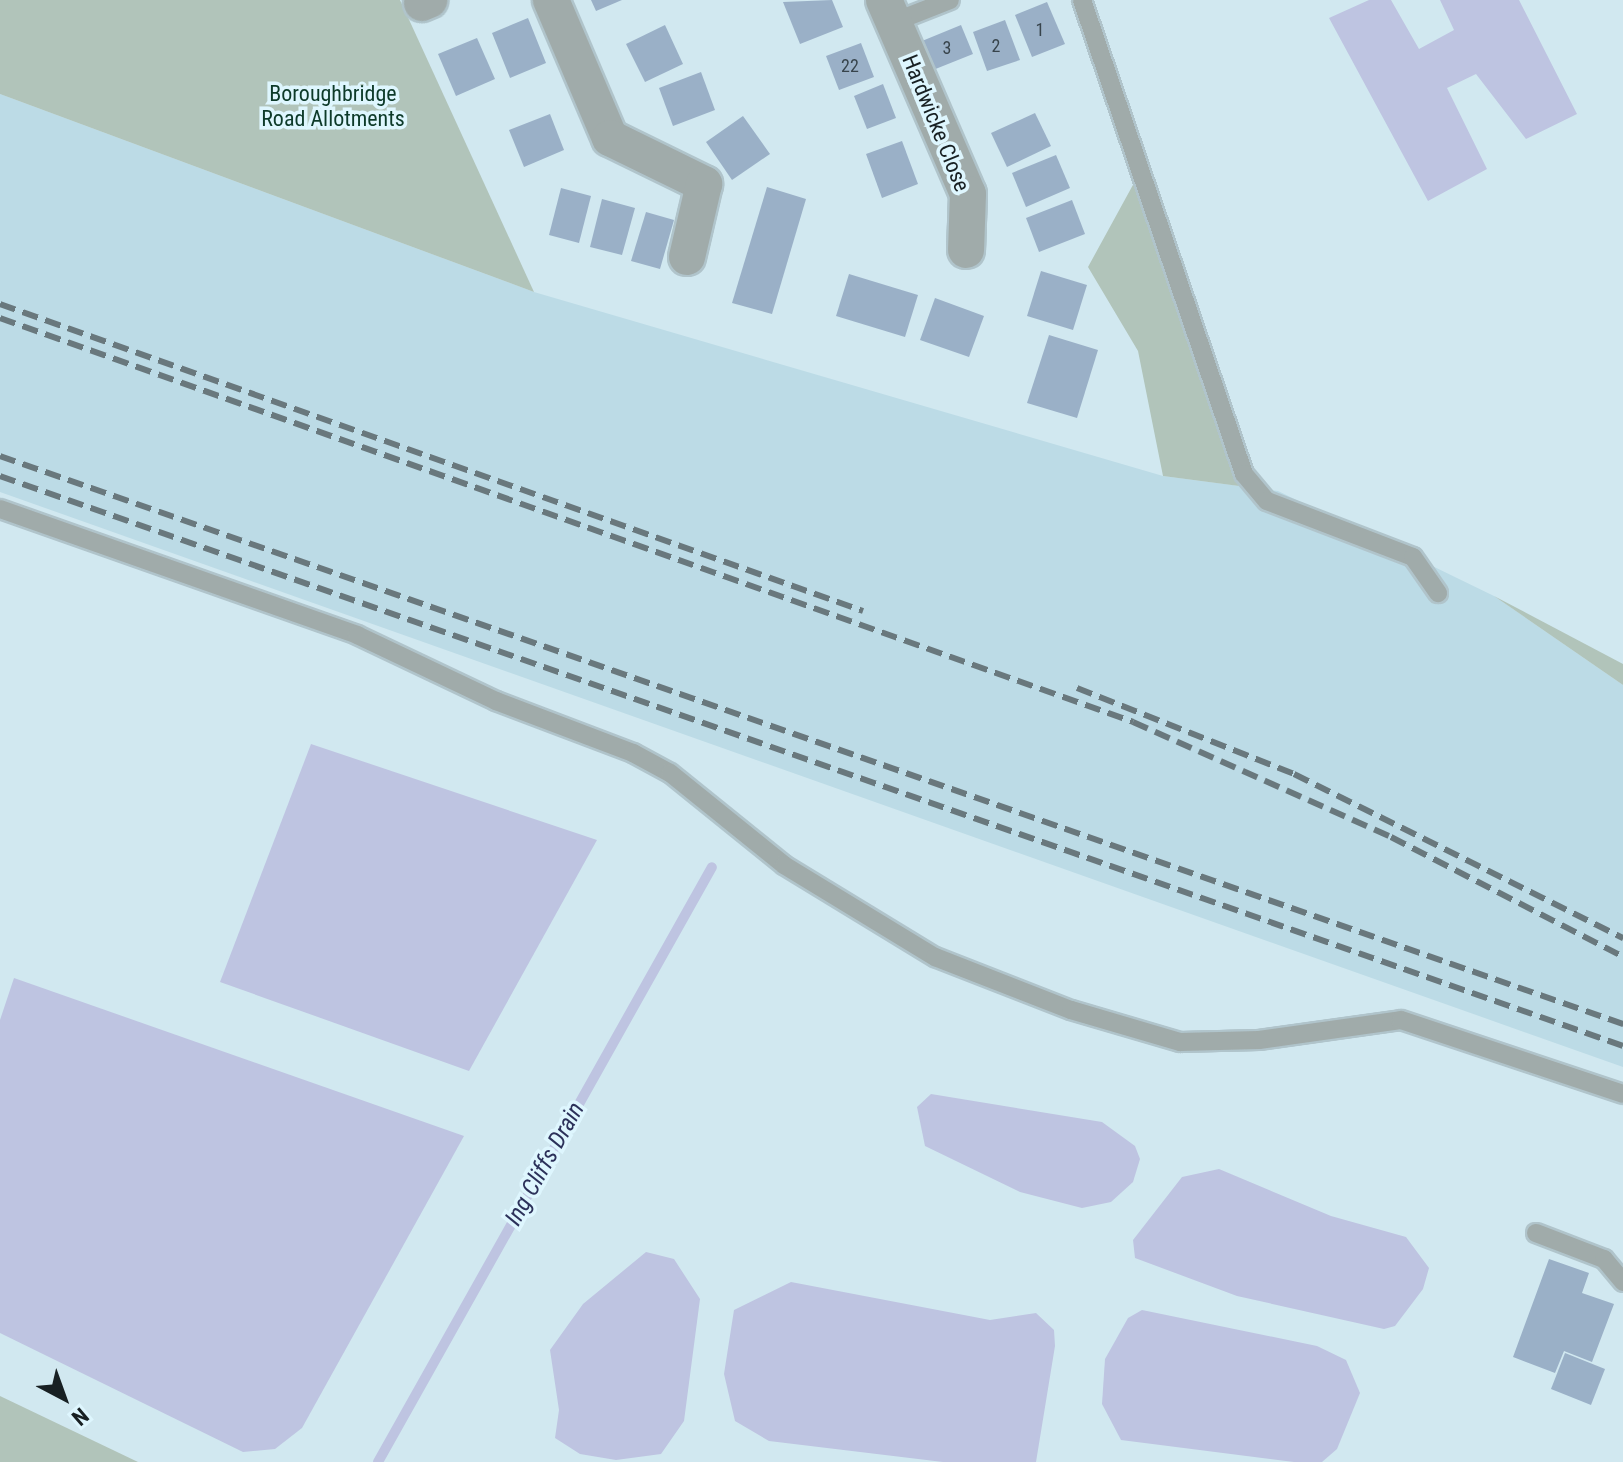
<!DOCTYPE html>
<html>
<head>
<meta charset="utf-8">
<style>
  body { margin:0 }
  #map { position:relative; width:1623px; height:1462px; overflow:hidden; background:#d1e8f0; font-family:"Roboto Condensed",sans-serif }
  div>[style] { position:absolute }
  .built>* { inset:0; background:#bcdbe6 }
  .green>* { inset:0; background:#b1c4ba }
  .water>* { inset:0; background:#bec4e1 }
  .stream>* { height:10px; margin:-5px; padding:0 5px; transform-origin:5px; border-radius:5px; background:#bec4e1 }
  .building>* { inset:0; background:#9ab0c7 }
  .roads { filter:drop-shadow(2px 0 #b0c4cb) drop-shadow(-2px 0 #b0c4cb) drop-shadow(0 2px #b0c4cb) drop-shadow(0 -2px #b0c4cb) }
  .lane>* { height:18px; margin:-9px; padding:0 9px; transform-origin:9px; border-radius:9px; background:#a0abaa }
  .street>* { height:36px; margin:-18px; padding:0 18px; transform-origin:18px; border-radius:18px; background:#a0abaa }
  .rail>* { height:6px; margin-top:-3px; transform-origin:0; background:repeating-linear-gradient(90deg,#69787d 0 16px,transparent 0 24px) }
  span { translate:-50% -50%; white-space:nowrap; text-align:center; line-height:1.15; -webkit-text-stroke:7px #def6fe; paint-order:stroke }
  .number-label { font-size:18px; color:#38444c }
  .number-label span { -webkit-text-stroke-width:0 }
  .park-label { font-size:22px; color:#0d3a29 }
  .street-label { font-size:22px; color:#182023 }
  .water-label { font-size:24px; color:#2c315a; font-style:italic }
  .north { position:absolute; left:24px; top:1358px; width:80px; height:80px; -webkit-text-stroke:6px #def6fe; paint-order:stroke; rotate:139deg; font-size:22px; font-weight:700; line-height:32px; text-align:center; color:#182023 }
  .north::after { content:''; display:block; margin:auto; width:28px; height:36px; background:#182023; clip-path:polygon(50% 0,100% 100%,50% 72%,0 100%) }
</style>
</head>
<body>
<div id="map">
  <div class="built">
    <div style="clip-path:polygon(0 94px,534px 292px,1163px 476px,1278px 491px,1494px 596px,1623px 685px,1623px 1067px,0 492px)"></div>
  </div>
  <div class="green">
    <div style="clip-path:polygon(0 0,400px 0,534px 292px,0 94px)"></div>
    <div style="clip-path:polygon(1134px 183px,1239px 486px,1163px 476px,1138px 351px,1088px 267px)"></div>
    <div style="clip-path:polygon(1494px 596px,1623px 664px,1623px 685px)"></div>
    <div style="clip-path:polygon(0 1396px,138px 1462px,0 1462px)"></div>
  </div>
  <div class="water">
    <div style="clip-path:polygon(1369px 0,1391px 0,1419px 49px,1454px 30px,1440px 0,1519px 0,1577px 114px,1526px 139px,1476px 74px,1447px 88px,1487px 169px,1428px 201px,1329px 18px)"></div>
    <div style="clip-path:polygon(311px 744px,597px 840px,469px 1071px,220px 982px)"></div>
    <div style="clip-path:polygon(14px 978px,464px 1136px,302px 1428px,275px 1449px,243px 1452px,0 1333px,0 1020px)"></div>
    <div style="clip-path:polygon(931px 1094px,1102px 1122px,1135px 1146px,1140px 1159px,1133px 1182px,1111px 1202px,1082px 1208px,1020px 1192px,925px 1146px,917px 1107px)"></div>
    <div style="clip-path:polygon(1219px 1169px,1331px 1216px,1406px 1237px,1429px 1268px,1423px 1289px,1395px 1326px,1384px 1329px,1237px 1296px,1135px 1258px,1133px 1240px,1182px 1177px)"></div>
    <div style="clip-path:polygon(646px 1252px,674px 1259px,700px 1299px,684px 1421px,661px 1454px,616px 1460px,580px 1454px,555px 1438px,559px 1410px,550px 1350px,583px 1304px)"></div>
    <div style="clip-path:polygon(791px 1282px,990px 1320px,1036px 1313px,1054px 1330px,1055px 1346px,1036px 1462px,943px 1462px,769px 1441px,735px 1421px,724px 1374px,734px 1310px)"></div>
    <div style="clip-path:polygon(1142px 1310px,1317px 1346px,1346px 1360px,1360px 1393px,1337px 1449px,1322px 1462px,1294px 1462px,1121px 1440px,1102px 1404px,1105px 1359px,1128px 1318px)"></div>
  </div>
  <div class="stream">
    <div style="left:378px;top:1462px;width:682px;rotate:-60.69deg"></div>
  </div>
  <div class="building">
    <div style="clip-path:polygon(591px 0,622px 0,596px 11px)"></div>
    <div style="clip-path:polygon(832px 0,843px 27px,800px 44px,783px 2px)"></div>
    <div style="clip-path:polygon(1047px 2px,1065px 44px,1032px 57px,1015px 15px)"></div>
    <div style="clip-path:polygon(528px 18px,546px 63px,510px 78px,492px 33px)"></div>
    <div style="clip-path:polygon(1005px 20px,1020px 60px,987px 71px,973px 32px)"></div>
    <div style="clip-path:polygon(665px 25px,683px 64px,645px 82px,626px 44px)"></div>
    <div style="clip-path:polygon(961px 25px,973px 54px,933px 70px,922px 41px)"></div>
    <div style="clip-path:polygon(477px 38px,495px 79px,456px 96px,438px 54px)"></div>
    <div style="clip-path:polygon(861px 43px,874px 77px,839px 90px,826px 56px)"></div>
    <div style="clip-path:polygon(701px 72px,715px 110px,673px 126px,659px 88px)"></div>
    <div style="clip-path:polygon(883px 84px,896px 118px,867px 129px,854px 96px)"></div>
    <div style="clip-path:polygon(1035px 113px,1051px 146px,1007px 167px,991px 133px)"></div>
    <div style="clip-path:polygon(550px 114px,564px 150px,524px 167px,509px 130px)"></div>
    <div style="clip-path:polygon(743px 116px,770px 154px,732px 180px,706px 142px)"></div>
    <div style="clip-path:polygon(902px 141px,918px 184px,882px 198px,866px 154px)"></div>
    <div style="clip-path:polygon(1056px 155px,1070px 188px,1026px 207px,1012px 173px)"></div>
    <div style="clip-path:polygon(767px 187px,806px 199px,772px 314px,732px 303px)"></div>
    <div style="clip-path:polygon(561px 188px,591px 196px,579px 243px,549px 235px)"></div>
    <div style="clip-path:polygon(602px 199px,635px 208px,622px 255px,590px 247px)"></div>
    <div style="clip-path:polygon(1072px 200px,1085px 234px,1039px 252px,1026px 218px)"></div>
    <div style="clip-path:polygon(646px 212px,674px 220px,660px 269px,631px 261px)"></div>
    <div style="clip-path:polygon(1041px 271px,1087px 285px,1073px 330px,1027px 316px)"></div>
    <div style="clip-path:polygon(849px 274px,918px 295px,905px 337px,836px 316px)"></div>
    <div style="clip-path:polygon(935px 298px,984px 316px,969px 357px,920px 340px)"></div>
    <div style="clip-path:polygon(1049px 335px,1098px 350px,1077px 418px,1027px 403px)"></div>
    <div style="clip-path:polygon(1549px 1259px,1589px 1273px,1582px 1293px,1614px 1304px,1592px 1362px,1564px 1351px,1555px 1373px,1513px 1357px)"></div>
    <div style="clip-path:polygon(1565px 1353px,1605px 1369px,1591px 1405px,1551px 1389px)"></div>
  </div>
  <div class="roads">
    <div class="lane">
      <div style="left:1082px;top:0;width:501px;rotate:71.13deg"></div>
      <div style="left:1244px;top:474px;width:35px;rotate:50deg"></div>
      <div style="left:1267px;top:501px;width:156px;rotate:21deg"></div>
      <div style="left:1413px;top:557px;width:44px;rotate:55.2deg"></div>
      <div style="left:894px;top:22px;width:60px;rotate:-21.4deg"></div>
      <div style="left:0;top:509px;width:379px;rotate:19.4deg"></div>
      <div style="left:357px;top:635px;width:154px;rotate:25.4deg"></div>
      <div style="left:496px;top:701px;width:147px;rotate:20.8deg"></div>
      <div style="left:633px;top:753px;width:42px;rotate:28.4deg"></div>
      <div style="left:670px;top:773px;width:146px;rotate:38.9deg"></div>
      <div style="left:784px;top:865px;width:177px;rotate:31.4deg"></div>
      <div style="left:935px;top:957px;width:146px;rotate:21.3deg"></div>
      <div style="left:1071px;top:1010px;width:114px;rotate:16.4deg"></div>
      <div style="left:1180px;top:1042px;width:79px;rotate:-1.5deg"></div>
      <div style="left:1259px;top:1040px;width:143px;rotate:-8deg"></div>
      <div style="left:1401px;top:1020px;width:234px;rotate:18.4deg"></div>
      <div style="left:1536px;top:1233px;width:73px;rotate:20.9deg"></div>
      <div style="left:1604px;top:1259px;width:30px;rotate:50deg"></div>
    </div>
    <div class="street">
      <div style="left:551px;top:0;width:150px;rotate:66.9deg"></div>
      <div style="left:610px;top:138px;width:105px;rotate:26.1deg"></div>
      <div style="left:704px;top:184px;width:75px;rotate:103.1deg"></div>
      <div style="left:884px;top:0;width:211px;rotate:66.6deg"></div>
      <div style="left:968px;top:194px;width:56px;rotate:92deg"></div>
      <div style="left:422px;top:3px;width:8px;rotate:-23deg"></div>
    </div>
  </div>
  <div class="rail">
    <div style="left:0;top:304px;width:916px;rotate:19.58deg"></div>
    <div style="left:0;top:318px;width:1203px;rotate:19.62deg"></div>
    <div style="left:1133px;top:722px;width:282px;rotate:24deg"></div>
    <div style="left:1391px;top:837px;width:261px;rotate:27.3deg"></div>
    <div style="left:0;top:456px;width:1720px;rotate:19.29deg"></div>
    <div style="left:0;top:476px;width:1720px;rotate:19.35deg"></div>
    <div style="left:1077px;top:688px;width:233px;rotate:21.6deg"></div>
    <div style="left:1294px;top:774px;width:368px;rotate:26.5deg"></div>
  </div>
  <div class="number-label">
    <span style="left:1040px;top:30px">1</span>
    <span style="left:996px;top:46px">2</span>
    <span style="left:947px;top:48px">3</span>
    <span style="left:850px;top:66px">22</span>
  </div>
  <div class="park-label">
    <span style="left:333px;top:106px">Boroughbridge<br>Road Allotments</span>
  </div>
  <div class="street-label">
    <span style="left:936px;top:123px;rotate:68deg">Hardwicke Close</span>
  </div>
  <div class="water-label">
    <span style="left:545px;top:1164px;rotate:-61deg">Ing Cliffs Drain</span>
  </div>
  <div class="north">N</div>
</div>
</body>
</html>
